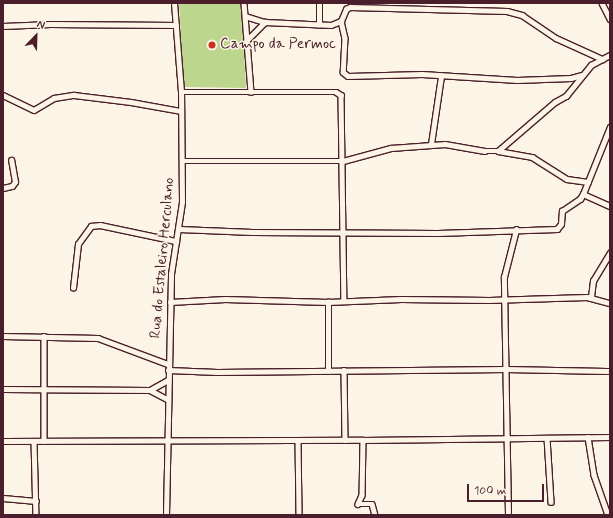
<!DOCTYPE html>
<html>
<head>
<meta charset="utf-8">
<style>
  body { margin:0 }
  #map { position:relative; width:613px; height:518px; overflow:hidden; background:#fcf5e5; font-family:Mynerve,sans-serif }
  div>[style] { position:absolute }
  .green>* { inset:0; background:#bcd68d }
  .roads { filter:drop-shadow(1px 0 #4a1f2b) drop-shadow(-1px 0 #4a1f2b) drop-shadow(0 1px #4a1f2b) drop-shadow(0 -1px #4a1f2b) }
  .minor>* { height:4.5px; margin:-2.25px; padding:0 2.25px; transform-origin:2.25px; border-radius:2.25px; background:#fcf5e5 }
  .dots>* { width:11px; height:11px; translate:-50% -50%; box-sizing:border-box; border:2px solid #fcf5e5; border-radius:50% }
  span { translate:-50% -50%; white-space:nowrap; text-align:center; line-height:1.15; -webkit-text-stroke:3px #fcf5e5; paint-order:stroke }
  .poi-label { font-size:15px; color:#4a1f2b }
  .left { translate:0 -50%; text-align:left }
  .street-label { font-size:15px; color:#4a1f2b }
  .frame { position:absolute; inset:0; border:4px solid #4a1f2b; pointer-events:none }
  .north { position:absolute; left:16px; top:16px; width:40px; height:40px; -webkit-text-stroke:3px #fcf5e5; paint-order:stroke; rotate:23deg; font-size:11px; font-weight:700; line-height:16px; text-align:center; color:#4a1f2b }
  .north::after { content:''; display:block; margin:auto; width:14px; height:18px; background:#4a1f2b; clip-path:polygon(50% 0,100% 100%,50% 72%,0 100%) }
  .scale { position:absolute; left:467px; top:484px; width:77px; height:18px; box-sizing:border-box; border:2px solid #4a1f2b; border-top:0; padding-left:5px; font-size:12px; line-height:14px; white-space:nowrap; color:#4a1f2b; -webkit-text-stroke:3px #fcf5e5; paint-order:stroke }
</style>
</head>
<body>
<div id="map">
  <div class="green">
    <div style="clip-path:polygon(179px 3px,241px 3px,246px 88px,184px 87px)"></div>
  </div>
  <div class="roads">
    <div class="minor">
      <div style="left:244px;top:3px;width:89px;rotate:85.5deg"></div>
      <div style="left:602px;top:3px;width:18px;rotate:63deg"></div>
      <div style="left:245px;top:16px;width:21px;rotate:17deg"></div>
      <div style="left:265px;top:22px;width:66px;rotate:2.6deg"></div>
      <div style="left:331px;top:25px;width:11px;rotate:-22deg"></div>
      <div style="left:341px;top:21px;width:13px;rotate:-67deg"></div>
      <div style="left:346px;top:9px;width:4px;rotate:-27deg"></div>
      <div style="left:350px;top:7px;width:157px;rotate:1.5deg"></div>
      <div style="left:507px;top:11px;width:16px;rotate:15deg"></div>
      <div style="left:522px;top:15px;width:41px;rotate:34.1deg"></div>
      <div style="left:556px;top:38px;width:51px;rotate:24.5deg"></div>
      <div style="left:341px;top:21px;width:17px;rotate:77deg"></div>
      <div style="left:345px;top:38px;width:34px;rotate:93deg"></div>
      <div style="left:343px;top:72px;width:6px;rotate:39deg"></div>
      <div style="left:348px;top:76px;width:74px;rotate:-1.5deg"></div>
      <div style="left:422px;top:74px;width:95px;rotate:3.6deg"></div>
      <div style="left:517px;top:80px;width:54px;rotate:-2.1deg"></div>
      <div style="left:571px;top:78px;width:11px;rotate:-15deg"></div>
      <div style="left:319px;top:25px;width:22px;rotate:-90deg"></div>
      <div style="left:3px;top:26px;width:47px;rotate:-2.4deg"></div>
      <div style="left:50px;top:24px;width:126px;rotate:0.5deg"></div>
      <div style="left:246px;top:41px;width:27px;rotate:-45deg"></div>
      <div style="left:181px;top:92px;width:155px"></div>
      <div style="left:336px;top:92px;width:6px;rotate:31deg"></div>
      <div style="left:341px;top:95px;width:206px;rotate:89.2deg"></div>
      <div style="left:3px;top:95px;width:34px;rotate:26deg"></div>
      <div style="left:34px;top:110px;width:23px;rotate:-31deg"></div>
      <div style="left:54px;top:98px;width:20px;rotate:-9deg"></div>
      <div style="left:74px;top:95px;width:57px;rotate:7deg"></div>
      <div style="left:131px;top:102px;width:51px;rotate:10.2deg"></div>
      <div style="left:431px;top:144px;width:69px;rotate:-81.6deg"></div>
      <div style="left:498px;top:151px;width:35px;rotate:10deg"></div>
      <div style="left:532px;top:157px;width:41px;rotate:32.2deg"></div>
      <div style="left:567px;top:179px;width:21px;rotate:8deg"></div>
      <div style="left:182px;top:161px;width:161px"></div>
      <div style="left:343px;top:161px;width:50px;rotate:-15.2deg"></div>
      <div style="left:391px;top:148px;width:54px;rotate:-4.2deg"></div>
      <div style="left:445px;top:144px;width:40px;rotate:10deg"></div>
      <div style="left:484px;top:151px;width:14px"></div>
      <div style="left:498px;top:151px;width:75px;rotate:-40.7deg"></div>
      <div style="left:555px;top:102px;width:13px;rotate:-29deg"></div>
      <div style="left:566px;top:96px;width:40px;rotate:-51deg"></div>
      <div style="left:591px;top:65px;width:21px;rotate:-28deg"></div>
      <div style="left:3px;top:188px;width:9px;rotate:-13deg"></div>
      <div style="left:12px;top:186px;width:5px;rotate:-53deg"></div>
      <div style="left:15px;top:182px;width:22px;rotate:-100deg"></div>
      <div style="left:583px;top:194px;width:30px;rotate:24deg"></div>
      <div style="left:179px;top:229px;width:73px;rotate:2.4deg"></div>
      <div style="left:252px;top:232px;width:186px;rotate:0.3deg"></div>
      <div style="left:438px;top:233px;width:119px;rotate:-1.9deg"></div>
      <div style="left:557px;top:229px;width:6px;rotate:-51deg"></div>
      <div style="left:561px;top:224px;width:13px;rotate:-86deg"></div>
      <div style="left:562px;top:211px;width:22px;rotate:-34deg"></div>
      <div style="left:580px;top:199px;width:6px;rotate:-59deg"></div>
      <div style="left:583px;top:194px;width:72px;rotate:-68.1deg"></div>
      <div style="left:73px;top:288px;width:44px;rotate:-83.5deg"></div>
      <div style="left:78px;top:244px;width:22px;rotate:-54deg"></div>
      <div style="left:91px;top:226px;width:9px;rotate:-6deg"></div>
      <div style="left:100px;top:225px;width:78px;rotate:11.9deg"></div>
      <div style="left:591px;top:297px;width:16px;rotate:-83deg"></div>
      <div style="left:593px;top:281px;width:33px;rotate:-59deg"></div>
      <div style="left:170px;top:302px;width:55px;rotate:-3.1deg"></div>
      <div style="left:225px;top:299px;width:103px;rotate:1.7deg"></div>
      <div style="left:328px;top:302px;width:73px;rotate:-2.4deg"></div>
      <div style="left:401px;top:299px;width:88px;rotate:0.7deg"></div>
      <div style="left:489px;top:300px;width:98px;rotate:-1.8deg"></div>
      <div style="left:587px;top:297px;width:24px;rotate:15deg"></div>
      <div style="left:3px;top:336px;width:95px;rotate:1.2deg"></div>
      <div style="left:98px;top:338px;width:75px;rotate:20.4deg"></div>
      <div style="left:44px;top:336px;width:105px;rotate:90deg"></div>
      <div style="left:168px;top:370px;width:49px;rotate:2.3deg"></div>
      <div style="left:217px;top:372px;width:289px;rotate:-0.6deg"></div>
      <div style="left:506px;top:369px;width:104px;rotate:1.1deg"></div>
      <div style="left:344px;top:370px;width:70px;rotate:89.2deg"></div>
      <div style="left:328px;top:371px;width:69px;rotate:-90deg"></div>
      <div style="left:3px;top:389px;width:147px;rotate:0.4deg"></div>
      <div style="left:150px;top:390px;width:19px;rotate:28deg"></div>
      <div style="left:150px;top:390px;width:21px;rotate:-29deg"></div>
      <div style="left:588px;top:437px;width:38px;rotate:81deg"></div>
      <div style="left:594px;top:475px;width:42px;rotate:70.7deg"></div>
      <div style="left:547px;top:438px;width:64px;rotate:86.4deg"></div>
      <div style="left:298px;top:440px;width:75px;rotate:89.2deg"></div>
      <div style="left:363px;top:440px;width:55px;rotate:91deg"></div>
      <div style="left:362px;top:495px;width:10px;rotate:114deg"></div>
      <div style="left:358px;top:504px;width:14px"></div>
      <div style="left:372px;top:504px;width:11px;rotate:75deg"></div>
      <div style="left:3px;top:441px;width:360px;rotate:-0.2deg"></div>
      <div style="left:363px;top:440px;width:247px;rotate:-0.7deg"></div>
      <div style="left:34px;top:441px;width:74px;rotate:88.5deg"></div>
      <div style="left:3px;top:498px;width:33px;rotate:5deg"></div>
      <div style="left:166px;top:515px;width:241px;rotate:-88.8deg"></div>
      <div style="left:171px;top:274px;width:73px;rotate:-81.3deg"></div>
      <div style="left:182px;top:202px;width:110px;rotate:-90.5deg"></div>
      <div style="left:181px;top:92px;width:89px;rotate:-94.5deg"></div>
      <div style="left:508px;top:515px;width:238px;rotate:-91deg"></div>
      <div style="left:504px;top:277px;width:49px;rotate:-75.7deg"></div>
    </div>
  </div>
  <div class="dots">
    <div style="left:212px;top:45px;background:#c8321e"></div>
  </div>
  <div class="poi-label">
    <span class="left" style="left:220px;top:45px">Campo da Permoc</span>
  </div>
  <div class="street-label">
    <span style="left:163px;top:258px;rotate:-85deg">Rua do Estaleiro Herculano</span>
  </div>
  <div class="frame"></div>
  <div class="north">N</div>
  <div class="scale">100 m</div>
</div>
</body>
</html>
